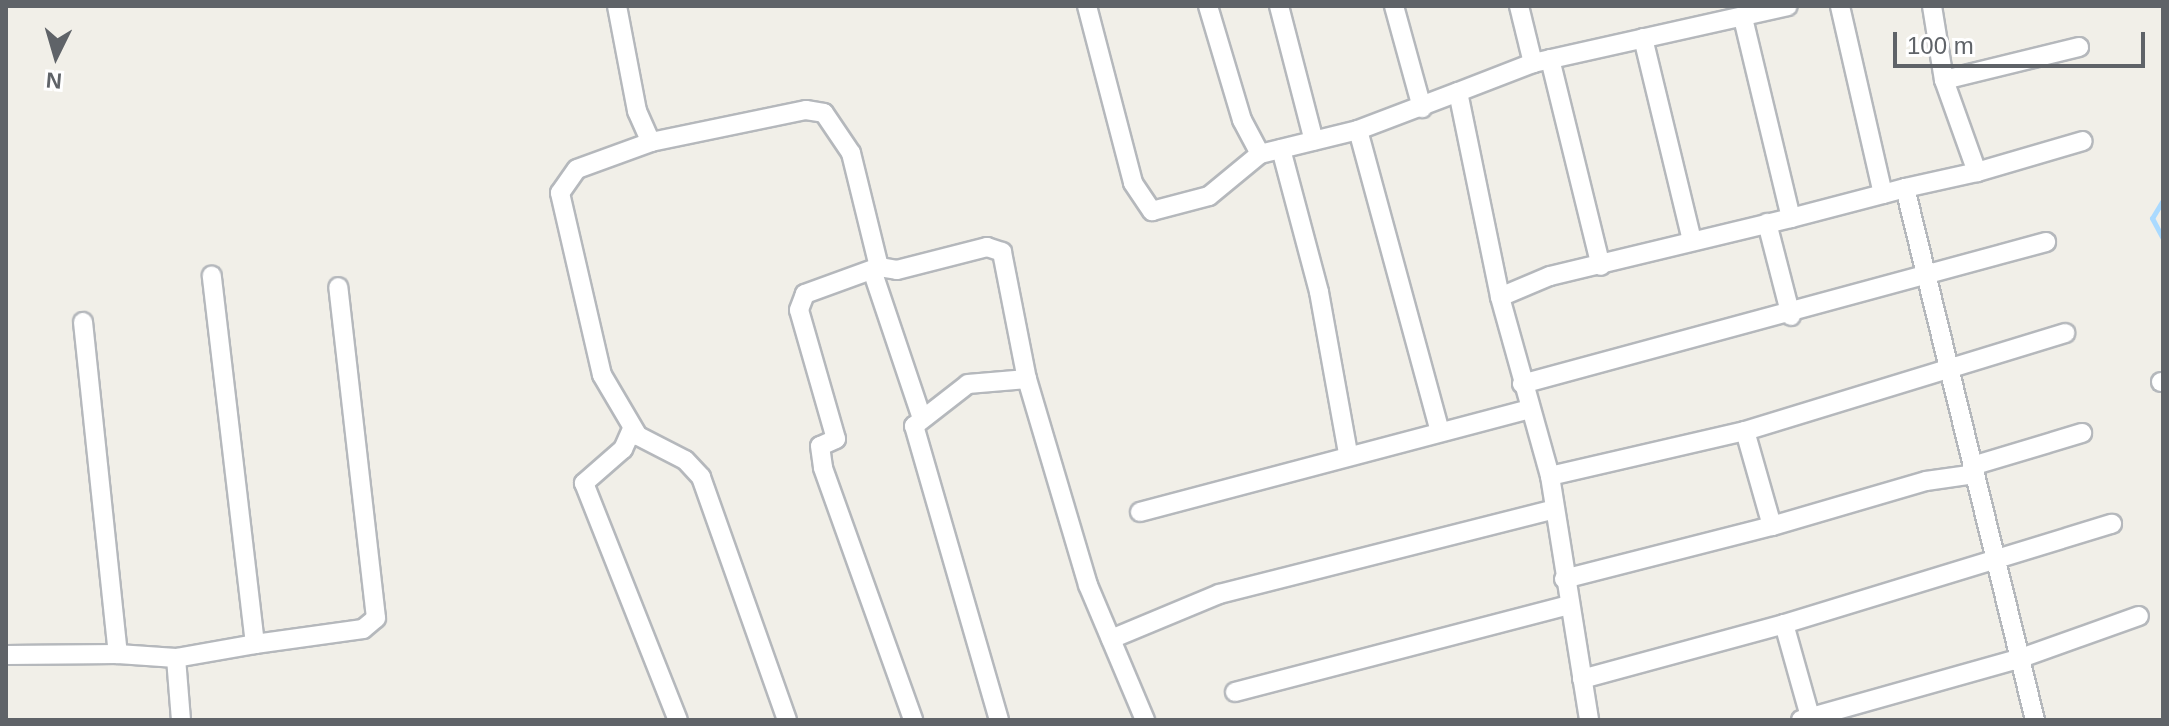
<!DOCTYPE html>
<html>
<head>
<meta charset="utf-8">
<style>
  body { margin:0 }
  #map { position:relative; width:2169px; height:726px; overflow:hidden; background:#f1efe8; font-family:Helvetica,sans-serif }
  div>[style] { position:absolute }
  .stream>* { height:5px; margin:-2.5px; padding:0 2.5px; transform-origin:2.5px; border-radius:2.5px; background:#aadaff }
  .roads { filter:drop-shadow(2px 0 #b5b8bc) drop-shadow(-2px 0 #b5b8bc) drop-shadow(0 2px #b5b8bc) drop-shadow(0 -2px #b5b8bc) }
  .minor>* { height:18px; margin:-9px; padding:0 9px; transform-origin:9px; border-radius:9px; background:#fff }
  span { translate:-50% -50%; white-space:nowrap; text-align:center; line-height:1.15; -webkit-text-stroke:7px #fff; paint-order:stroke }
  .frame { position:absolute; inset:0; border:8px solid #5f6368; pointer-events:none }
  .north { position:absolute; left:16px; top:16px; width:80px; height:80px; -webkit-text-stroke:6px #fff; paint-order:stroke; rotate:185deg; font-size:22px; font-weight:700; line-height:32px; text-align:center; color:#5f6368 }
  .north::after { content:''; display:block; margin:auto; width:28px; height:36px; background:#5f6368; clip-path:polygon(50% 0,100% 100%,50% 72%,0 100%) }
  .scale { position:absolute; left:1893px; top:32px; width:252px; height:36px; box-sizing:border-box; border:4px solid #5f6368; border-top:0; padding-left:10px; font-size:24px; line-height:28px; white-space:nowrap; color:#5f6368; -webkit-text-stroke:6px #fff; paint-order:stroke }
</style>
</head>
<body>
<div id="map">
  <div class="stream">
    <div style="left:2163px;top:200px;width:21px;rotate:121deg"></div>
    <div style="left:2152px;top:218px;width:24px;rotate:62deg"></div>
  </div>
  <div class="roads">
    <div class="minor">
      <div style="left:617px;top:6px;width:107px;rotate:79.2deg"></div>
      <div style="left:637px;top:111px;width:34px;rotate:66deg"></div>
      <div style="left:1087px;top:6px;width:183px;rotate:75.4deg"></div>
      <div style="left:1133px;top:183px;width:34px;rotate:56deg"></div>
      <div style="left:1152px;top:211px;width:59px;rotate:-14.7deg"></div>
      <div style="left:1209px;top:196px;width:66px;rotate:-39.5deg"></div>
      <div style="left:1260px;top:154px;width:101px;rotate:-13.8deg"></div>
      <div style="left:1358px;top:130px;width:107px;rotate:-20.8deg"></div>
      <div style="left:1208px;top:6px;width:119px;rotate:73.4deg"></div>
      <div style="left:1242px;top:120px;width:38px;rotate:62deg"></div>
      <div style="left:1279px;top:6px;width:139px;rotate:75.5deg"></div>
      <div style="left:1394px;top:6px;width:106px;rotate:74.6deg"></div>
      <div style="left:1519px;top:6px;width:59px;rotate:76.2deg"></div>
      <div style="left:1533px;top:63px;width:80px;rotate:158.9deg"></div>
      <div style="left:1458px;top:92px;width:209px;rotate:78.4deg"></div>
      <div style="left:1500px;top:297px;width:186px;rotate:74.4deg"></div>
      <div style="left:1550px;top:476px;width:247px;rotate:80.9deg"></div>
      <div style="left:1932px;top:6px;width:75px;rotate:80.8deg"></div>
      <div style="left:1944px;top:80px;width:139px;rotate:-13.7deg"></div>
      <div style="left:1643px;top:38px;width:208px;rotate:76.4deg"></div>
      <div style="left:1550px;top:59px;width:213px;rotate:76.2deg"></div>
      <div style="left:1533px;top:63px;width:261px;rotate:-12.6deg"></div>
      <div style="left:1944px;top:80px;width:98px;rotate:70.3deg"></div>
      <div style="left:1977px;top:172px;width:110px;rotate:-16.3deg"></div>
      <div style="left:1358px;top:130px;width:312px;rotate:74.8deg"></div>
      <div style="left:1281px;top:149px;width:148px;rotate:75.1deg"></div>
      <div style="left:1319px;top:292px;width:164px;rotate:79.8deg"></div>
      <div style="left:1905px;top:188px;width:74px;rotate:-12.5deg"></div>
      <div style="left:1883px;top:194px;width:23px;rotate:-15deg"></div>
      <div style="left:1905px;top:188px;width:548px;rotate:76.27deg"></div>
      <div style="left:1791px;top:218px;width:95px;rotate:-14.6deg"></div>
      <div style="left:1883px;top:194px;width:193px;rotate:-102.9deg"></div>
      <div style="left:1767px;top:223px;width:96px;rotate:75.5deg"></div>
      <div style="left:879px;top:267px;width:79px;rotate:160deg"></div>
      <div style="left:805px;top:294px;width:17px;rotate:111deg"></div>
      <div style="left:799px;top:310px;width:134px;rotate:74deg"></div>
      <div style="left:836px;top:439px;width:17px;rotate:156deg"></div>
      <div style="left:820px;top:446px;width:22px;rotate:82deg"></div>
      <div style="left:823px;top:468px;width:268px;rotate:70.3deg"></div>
      <div style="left:872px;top:270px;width:154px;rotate:71.4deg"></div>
      <div style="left:1500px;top:297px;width:54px;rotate:-22.8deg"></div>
      <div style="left:1550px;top:276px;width:248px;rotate:-13.5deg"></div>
      <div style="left:1791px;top:218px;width:206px;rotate:-103.5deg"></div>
      <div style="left:83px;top:322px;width:334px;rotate:84deg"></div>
      <div style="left:118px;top:654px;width:58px;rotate:3.9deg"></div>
      <div style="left:176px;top:658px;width:80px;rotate:-10deg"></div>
      <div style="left:255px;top:644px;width:371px;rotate:-96.7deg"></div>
      <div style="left:2161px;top:382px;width:2px"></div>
      <div style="left:1522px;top:384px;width:543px;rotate:-15.16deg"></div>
      <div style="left:632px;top:429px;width:22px;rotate:114deg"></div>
      <div style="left:623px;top:449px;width:52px;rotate:138.9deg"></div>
      <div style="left:584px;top:483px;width:255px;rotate:68.4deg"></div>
      <div style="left:1745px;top:431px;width:99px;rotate:74.1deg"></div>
      <div style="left:1772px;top:526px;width:160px;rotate:-16.3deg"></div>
      <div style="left:1926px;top:481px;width:49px;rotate:-8.1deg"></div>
      <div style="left:1972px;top:466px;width:115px;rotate:-16.7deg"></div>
      <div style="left:1550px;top:476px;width:200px;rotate:-13deg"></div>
      <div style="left:1745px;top:431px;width:335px;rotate:-17deg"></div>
      <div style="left:1140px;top:512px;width:402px;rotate:-14.8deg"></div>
      <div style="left:1564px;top:579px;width:215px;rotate:-14.3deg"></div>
      <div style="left:1784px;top:624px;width:343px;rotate:-17deg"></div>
      <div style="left:1111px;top:639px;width:117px;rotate:-22.6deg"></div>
      <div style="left:1219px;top:594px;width:346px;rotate:-14.2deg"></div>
      <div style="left:255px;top:644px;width:109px;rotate:-7.9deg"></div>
      <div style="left:363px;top:629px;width:17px;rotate:-40deg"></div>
      <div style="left:376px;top:618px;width:333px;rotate:-96.5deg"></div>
      <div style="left:6px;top:655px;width:112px;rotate:-0.5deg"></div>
      <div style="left:176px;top:658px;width:62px;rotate:85.4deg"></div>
      <div style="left:1582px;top:679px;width:209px;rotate:-15.2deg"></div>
      <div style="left:1784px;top:624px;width:100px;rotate:74.3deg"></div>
      <div style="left:1235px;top:692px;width:344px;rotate:-14.6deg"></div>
      <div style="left:787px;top:720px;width:258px;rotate:-109.5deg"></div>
      <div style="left:701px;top:477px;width:23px;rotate:-133deg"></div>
      <div style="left:685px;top:460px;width:53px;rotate:-152.9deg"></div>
      <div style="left:638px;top:436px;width:71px;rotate:-120.5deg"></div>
      <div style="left:602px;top:375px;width:187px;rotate:-103deg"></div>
      <div style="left:560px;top:193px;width:29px;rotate:-55deg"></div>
      <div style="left:577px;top:169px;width:79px;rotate:-20deg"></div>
      <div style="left:651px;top:142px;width:158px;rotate:-11.7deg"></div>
      <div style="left:806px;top:110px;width:18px;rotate:9deg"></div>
      <div style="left:824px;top:113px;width:48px;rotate:56deg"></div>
      <div style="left:851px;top:153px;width:117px;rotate:76.2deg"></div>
      <div style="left:879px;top:267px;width:18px;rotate:9deg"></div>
      <div style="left:897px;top:270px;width:93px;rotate:-14.3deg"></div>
      <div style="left:987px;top:247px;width:16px;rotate:18deg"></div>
      <div style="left:1002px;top:252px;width:129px;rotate:78.9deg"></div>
      <div style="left:1027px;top:379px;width:215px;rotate:73.5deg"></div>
      <div style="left:1088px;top:585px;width:147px;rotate:67.1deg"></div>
      <div style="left:999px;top:720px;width:306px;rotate:-106.1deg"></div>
      <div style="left:914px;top:426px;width:68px;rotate:-37.9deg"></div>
      <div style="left:968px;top:384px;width:59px;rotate:-4.8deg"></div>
      <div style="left:1801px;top:720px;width:229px;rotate:-15.7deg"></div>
      <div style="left:2021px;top:658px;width:125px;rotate:-19.6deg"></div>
    </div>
  </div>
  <div class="frame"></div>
  <div class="north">N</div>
  <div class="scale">100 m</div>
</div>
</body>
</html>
